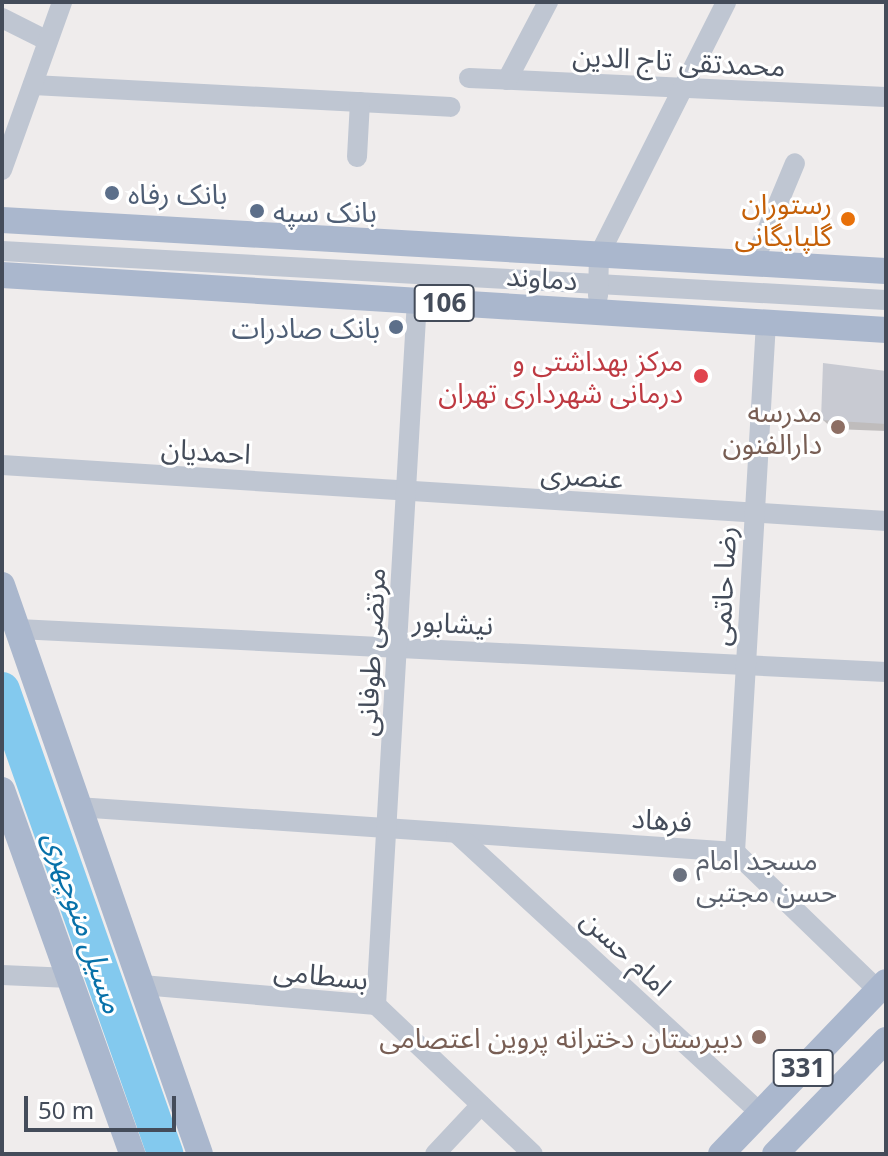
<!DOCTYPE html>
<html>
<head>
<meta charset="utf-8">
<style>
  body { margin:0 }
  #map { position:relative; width:888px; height:1156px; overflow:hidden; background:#efecec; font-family:"Noto Sans","Noto Sans Arabic",sans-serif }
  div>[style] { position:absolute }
  .shadow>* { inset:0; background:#0003 }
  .river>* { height:36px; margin:-18px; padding:0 18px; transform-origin:18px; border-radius:18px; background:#83c9ee }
  .building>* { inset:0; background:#c8cad2 }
  .minor>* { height:20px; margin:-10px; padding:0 10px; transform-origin:10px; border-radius:10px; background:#bfc6d2 }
  .major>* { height:26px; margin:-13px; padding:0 13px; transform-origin:13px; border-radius:13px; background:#aab7cd }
  .dots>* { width:22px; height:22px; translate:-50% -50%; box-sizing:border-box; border:4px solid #fff; border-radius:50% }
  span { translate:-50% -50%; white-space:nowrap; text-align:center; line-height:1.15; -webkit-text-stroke:6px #fff; paint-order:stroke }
  .shield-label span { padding:2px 6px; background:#fff; border:2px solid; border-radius:6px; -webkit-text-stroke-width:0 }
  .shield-label { font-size:26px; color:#444c5a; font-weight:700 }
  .street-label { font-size:28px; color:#444c5a }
  .service-label { font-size:28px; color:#4e5e75 }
  .left { translate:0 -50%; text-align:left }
  .right { translate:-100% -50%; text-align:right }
  .food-label { font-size:28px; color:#c56008 }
  .health-label { font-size:28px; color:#be3a42 }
  .education-label { font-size:28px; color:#785e54 }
  .worship-label { font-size:28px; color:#5b616d }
  .water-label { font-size:30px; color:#0871a9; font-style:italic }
  .frame { position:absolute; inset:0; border:4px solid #444c5a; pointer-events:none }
  .scale { position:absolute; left:24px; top:1096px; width:152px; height:36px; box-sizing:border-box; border:4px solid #444c5a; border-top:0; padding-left:10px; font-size:24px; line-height:28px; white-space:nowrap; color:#444c5a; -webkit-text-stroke:6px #fff; paint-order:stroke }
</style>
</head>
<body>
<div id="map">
  <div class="shadow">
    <div style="clip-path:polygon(886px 373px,886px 431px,833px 429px,823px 420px)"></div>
  </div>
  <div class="river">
    <div style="left:2px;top:690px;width:492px;rotate:70.6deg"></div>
  </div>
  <div class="building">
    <div style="clip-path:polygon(823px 363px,886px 371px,886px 424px,821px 420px)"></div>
  </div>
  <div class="minor">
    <div style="left:2px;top:18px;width:51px;rotate:26.6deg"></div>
    <div style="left:469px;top:78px;width:417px;rotate:2.6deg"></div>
    <div style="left:507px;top:80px;width:88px;rotate:-62.3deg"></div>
    <div style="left:33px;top:85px;width:418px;rotate:3deg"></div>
    <div style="left:357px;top:157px;width:55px;rotate:-86.9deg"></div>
    <div style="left:2px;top:170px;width:178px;rotate:-70.3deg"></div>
    <div style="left:2px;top:251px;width:885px;rotate:3.17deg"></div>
    <div style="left:753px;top:264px;width:109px;rotate:-67.4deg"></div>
    <div style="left:598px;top:296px;width:41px;rotate:-88.6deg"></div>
    <div style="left:599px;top:255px;width:283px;rotate:-63.3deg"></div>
    <div style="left:2px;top:465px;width:886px;rotate:3.62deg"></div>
    <div style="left:18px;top:629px;width:869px;rotate:2.84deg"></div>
    <div style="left:77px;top:807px;width:660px;rotate:3.91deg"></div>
    <div style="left:735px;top:852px;width:199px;rotate:44deg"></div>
    <div style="left:456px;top:833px;width:413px;rotate:42.6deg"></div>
    <div style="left:735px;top:852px;width:530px;rotate:-86.65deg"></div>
    <div style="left:2px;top:975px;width:68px;rotate:2.5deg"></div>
    <div style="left:142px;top:985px;width:235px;rotate:4.9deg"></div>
    <div style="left:376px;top:1005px;width:216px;rotate:43.5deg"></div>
    <div style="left:376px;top:1005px;width:705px;rotate:-86.67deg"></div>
    <div style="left:435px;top:1154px;width:67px;rotate:-46.8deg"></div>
  </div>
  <div class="major">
    <div style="left:2px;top:220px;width:885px;rotate:3.3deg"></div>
    <div style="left:2px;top:275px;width:886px;rotate:3.56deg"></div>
    <div style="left:2px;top:585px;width:602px;rotate:70.81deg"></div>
    <div style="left:2px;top:790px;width:387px;rotate:70.3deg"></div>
    <div style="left:721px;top:1154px;width:238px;rotate:-46.2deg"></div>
    <div style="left:775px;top:1154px;width:159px;rotate:-45.8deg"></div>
  </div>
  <div class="dots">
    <div style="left:112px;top:193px;background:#5c6f8a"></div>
    <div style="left:257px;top:211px;background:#5c6f8a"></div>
    <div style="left:848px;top:219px;background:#e8710a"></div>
    <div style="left:396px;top:327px;background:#5c6f8a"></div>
    <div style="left:701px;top:376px;background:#e0444e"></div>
    <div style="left:838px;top:427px;background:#8d6e63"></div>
    <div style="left:680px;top:875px;background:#6b7280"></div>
    <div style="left:759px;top:1037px;background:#8d6e63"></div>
  </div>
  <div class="shield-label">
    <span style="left:444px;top:303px">106</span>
    <span style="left:803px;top:1068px">331</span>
  </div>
  <div class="street-label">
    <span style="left:679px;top:60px;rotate:3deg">محمدتقی تاج الدین</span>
    <span style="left:542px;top:277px;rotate:4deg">دماوند</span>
    <span style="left:206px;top:450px;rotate:4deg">احمدیان</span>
    <span style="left:582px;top:475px;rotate:4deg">عنصری</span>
    <span style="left:722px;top:586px;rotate:-87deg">رضا حاتمی</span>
    <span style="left:453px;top:622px;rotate:3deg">نیشابور</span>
    <span style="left:370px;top:652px;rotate:-87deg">مرتضی طوفانی</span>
    <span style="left:662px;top:819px;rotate:4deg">فرهاد</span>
    <span style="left:627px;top:952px;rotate:43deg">امام حسن</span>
    <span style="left:321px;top:974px;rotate:6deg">بسطامی</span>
  </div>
  <div class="service-label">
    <span class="left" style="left:128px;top:193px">بانک رفاه</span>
    <span class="left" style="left:273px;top:211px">بانک سپه</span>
    <span class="right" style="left:380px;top:327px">بانک صادرات</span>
  </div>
  <div class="food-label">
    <span class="right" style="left:832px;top:219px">رستوران<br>گلپایگانی</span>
  </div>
  <div class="health-label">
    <span class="right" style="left:683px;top:376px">مرکز بهداشتی و<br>درمانی شهرداری تهران</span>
  </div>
  <div class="education-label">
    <span class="right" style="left:822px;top:427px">مدرسه<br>دارالفنون</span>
    <span class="right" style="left:743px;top:1037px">دبیرستان دخترانه پروین اعتصامی</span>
  </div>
  <div class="worship-label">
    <span class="left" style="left:696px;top:875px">مسجد امام<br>حسن مجتبی</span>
  </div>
  <div class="water-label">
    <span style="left:84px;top:922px;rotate:71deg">مسیل منوچهری</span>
  </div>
  <div class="frame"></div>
  <div class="scale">50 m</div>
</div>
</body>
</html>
